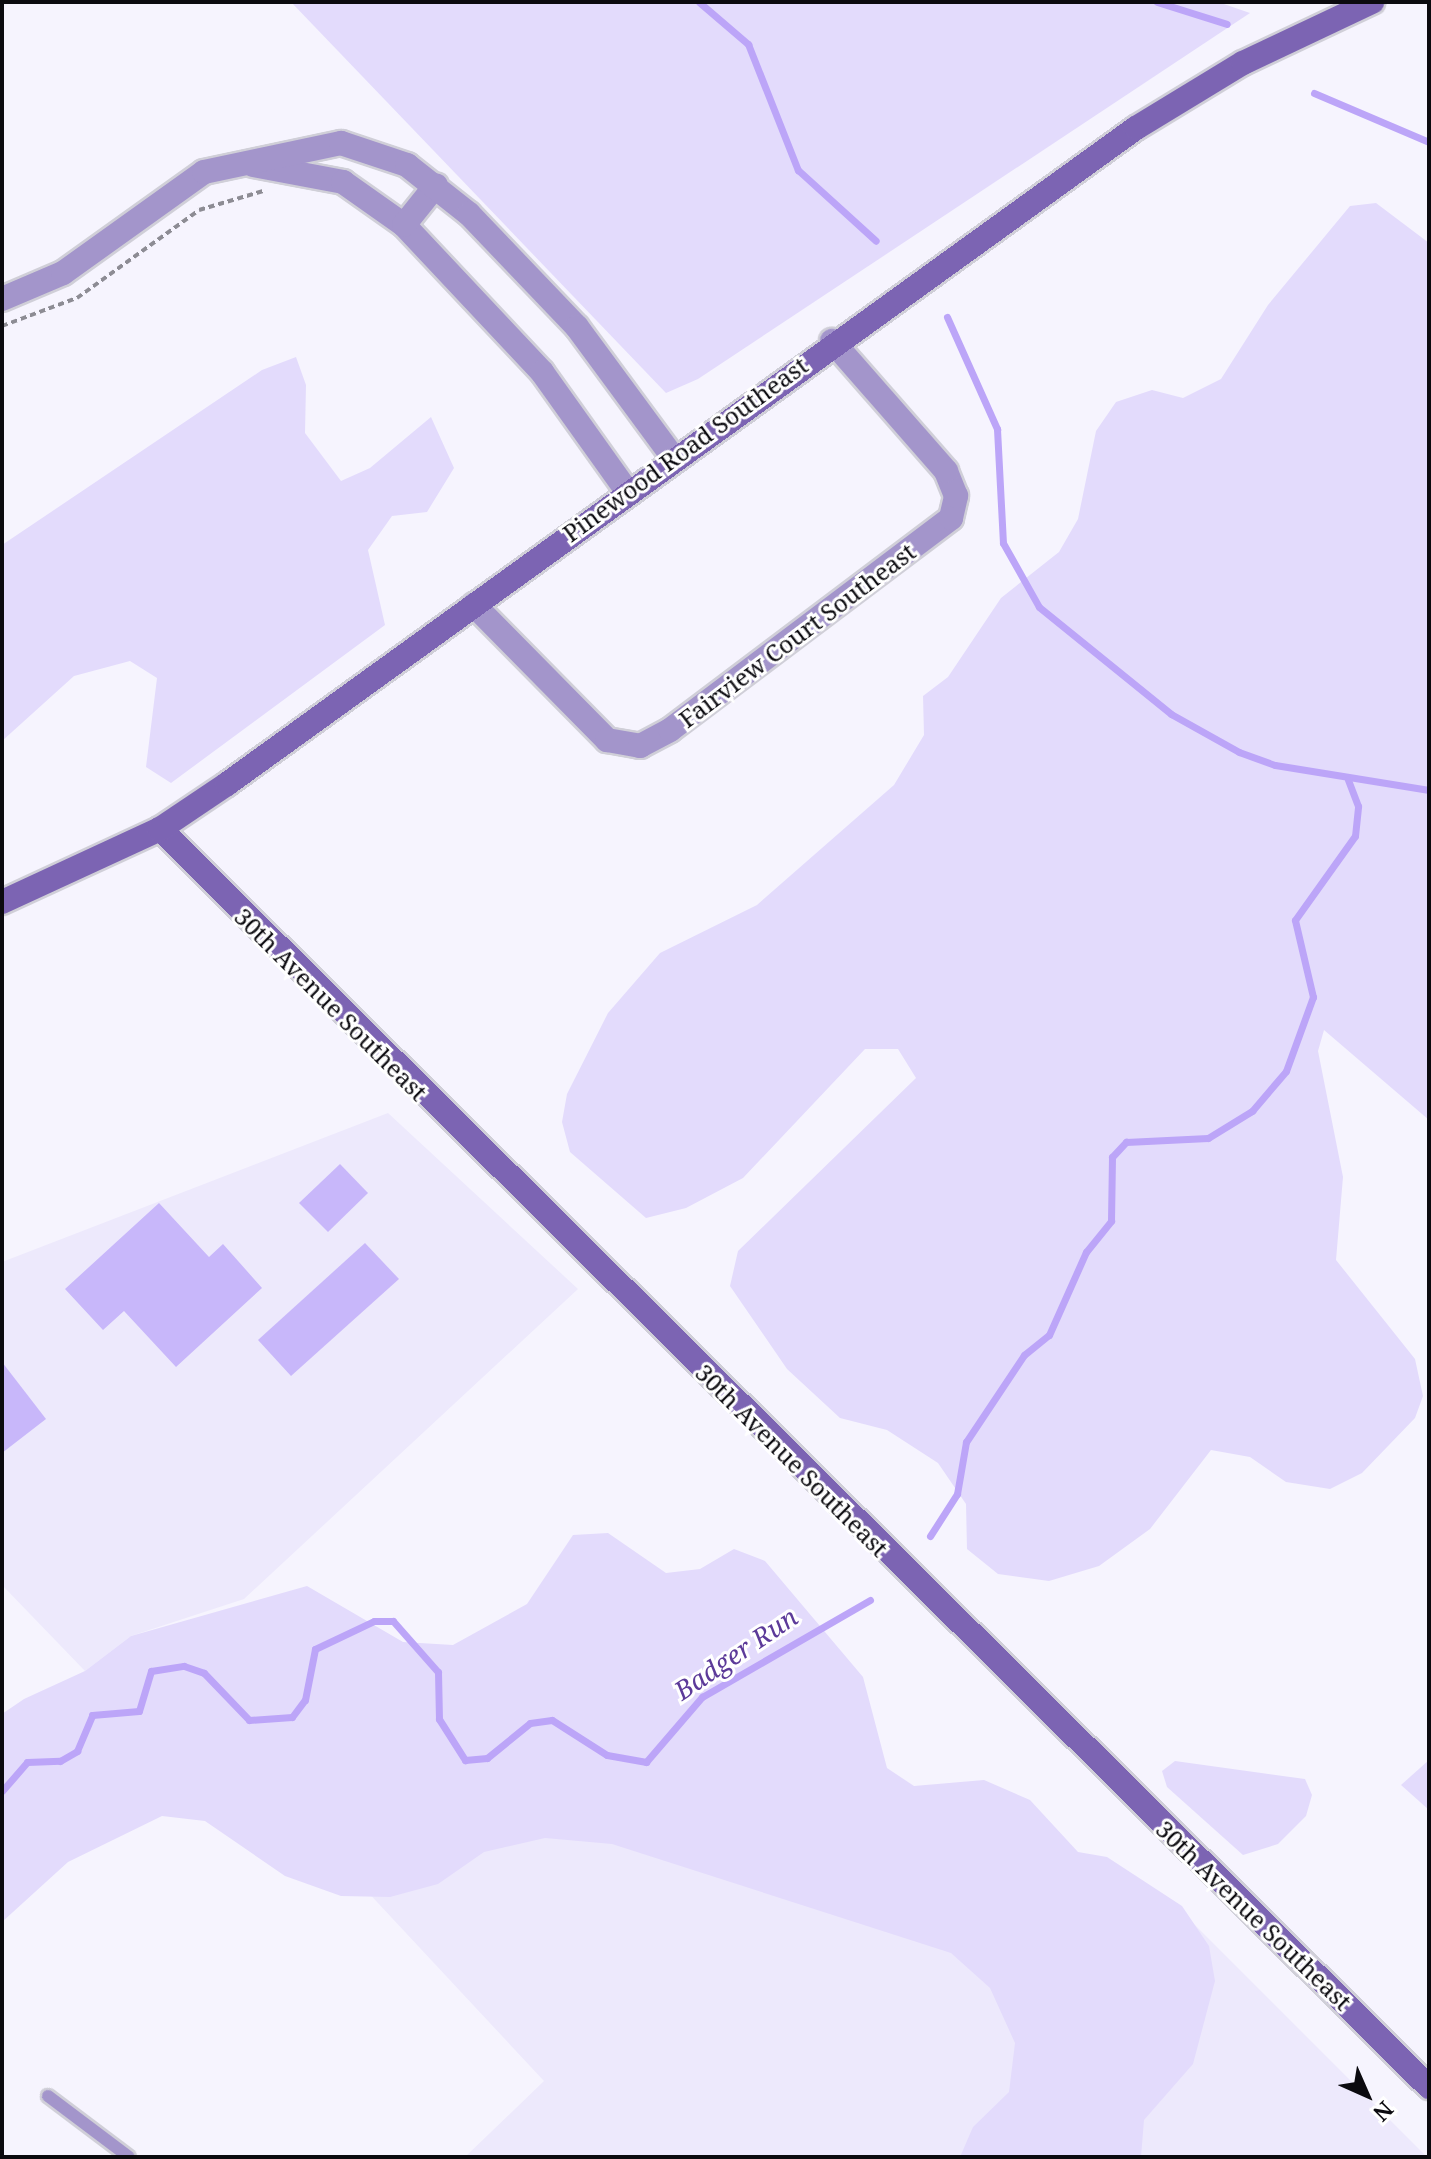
<!DOCTYPE html>
<html>
<head>
<meta charset="utf-8">
<style>
  body { margin:0 }
  #map { position:relative; width:1431px; height:2159px; overflow:hidden; background:#f6f4fe; font-family:"Noto Serif",serif }
  div>[style] { position:absolute }
  .built>* { inset:0; background:#ede9fc }
  .green>* { inset:0; background:#e3dbfc }
  .stream>* { height:7px; margin:-3.5px; padding:0 3.5px; transform-origin:3.5px; border-radius:3.5px; background:#bca5f8 }
  .building>* { inset:0; background:#c8b7fa }
  .path>* { height:4px; margin-top:-2px; transform-origin:0; background:repeating-linear-gradient(90deg,#8d8c94 0 6px,transparent 0 10px) }
  .roads { filter:drop-shadow(2px 0 #d0cfd8) drop-shadow(-2px 0 #d0cfd8) drop-shadow(0 2px #d0cfd8) drop-shadow(0 -2px #d0cfd8) }
  .lane>* { height:12px; margin:-6px; padding:0 6px; transform-origin:6px; border-radius:6px; background:#a395cb }
  .street>* { height:24px; margin:-12px; padding:0 12px; transform-origin:12px; border-radius:12px; background:#a395cb }
  .secondary>* { height:24px; margin:-12px; padding:0 12px; transform-origin:12px; border-radius:12px; background:#7c64b3 }
  span { translate:-50% -50%; white-space:nowrap; text-align:center; line-height:1.15; -webkit-text-stroke:6px #fff; paint-order:stroke }
  .street-label { font-size:24px; color:#0b0a0f }
  .water-label { font-size:26px; color:#5c3a99; font-style:italic }
  .frame { position:absolute; inset:0; border:4px solid #0b0a0f; pointer-events:none }
  .north { position:absolute; left:1327px; top:2055px; width:80px; height:80px; -webkit-text-stroke:6px #fff; paint-order:stroke; rotate:135deg; font-size:22px; font-weight:700; line-height:32px; text-align:center; color:#0b0a0f }
  .north::after { content:''; display:block; margin:auto; width:28px; height:36px; background:#0b0a0f; clip-path:polygon(50% 0,100% 100%,50% 72%,0 100%) }
</style>
</head>
<body>
<div id="map">
  <div class="built">
    <div style="clip-path:polygon(388px 1113px,578px 1289px,244px 1599px,131px 1636px,85px 1671px,2px 1585px,2px 1262px)"></div>
    <div style="clip-path:polygon(601px 1782px,936px 1919px,1033px 2025px,1024px 2157px,465px 2157px,544px 2081px,350px 1873px)"></div>
    <div style="clip-path:polygon(1187px 1917px,1427px 2157px,1056px 2157px)"></div>
  </div>
  <div class="green">
    <div style="clip-path:polygon(291px 2px,1218px 2px,1250px 13px,698px 379px,666px 393px)"></div>
    <div style="clip-path:polygon(1376px 203px,1429px 243px,1429px 1120px,1324px 1030px,1318px 1051px,1343px 1177px,1336px 1260px,1415px 1359px,1423px 1396px,1415px 1418px,1362px 1473px,1330px 1489px,1286px 1482px,1250px 1457px,1211px 1450px,1150px 1529px,1099px 1566px,1049px 1581px,998px 1574px,967px 1549px,966px 1504px,938px 1463px,887px 1430px,840px 1418px,787px 1369px,730px 1286px,738px 1251px,916px 1078px,898px 1049px,865px 1049px,743px 1178px,686px 1208px,646px 1218px,570px 1152px,562px 1122px,567px 1094px,608px 1013px,660px 953px,757px 905px,894px 785px,924px 735px,923px 696px,948px 677px,1001px 598px,1059px 552px,1078px 519px,1096px 431px,1116px 402px,1152px 390px,1183px 398px,1221px 379px,1268px 305px,1350px 206px)"></div>
    <div style="clip-path:polygon(296px 357px,306px 385px,305px 433px,341px 481px,370px 468px,431px 417px,454px 468px,427px 512px,392px 516px,368px 550px,385px 625px,171px 783px,146px 767px,157px 678px,130px 661px,74px 676px,2px 741px,2px 545px,262px 370px)"></div>
    <div style="clip-path:polygon(608px 1533px,666px 1573px,700px 1569px,734px 1549px,765px 1561px,863px 1677px,887px 1768px,914px 1786px,984px 1780px,1030px 1800px,1078px 1852px,1107px 1857px,1182px 1906px,1209px 1946px,1215px 1981px,1193px 2064px,1144px 2120px,1141px 2157px,960px 2157px,973px 2127px,1009px 2092px,1015px 2043px,990px 1988px,951px 1953px,612px 1844px,545px 1838px,484px 1852px,438px 1884px,390px 1897px,341px 1896px,285px 1876px,205px 1821px,162px 1816px,68px 1862px,2px 1922px,2px 1714px,24px 1699px,85px 1671px,131px 1636px,307px 1586px,403px 1642px,453px 1645px,527px 1604px,573px 1535px)"></div>
    <div style="clip-path:polygon(1429px 1760px,1429px 1810px,1401px 1785px)"></div>
    <div style="clip-path:polygon(1175px 1761px,1305px 1779px,1312px 1795px,1306px 1816px,1278px 1844px,1243px 1855px,1167px 1787px,1162px 1771px)"></div>
  </div>
  <div class="stream">
    <div style="left:699px;top:2px;width:65px;rotate:40.6deg"></div>
    <div style="left:748px;top:44px;width:136px;rotate:68.4deg"></div>
    <div style="left:798px;top:170px;width:105px;rotate:42.3deg"></div>
    <div style="left:1157px;top:2px;width:73px;rotate:17.4deg"></div>
    <div style="left:1314px;top:93px;width:125px;rotate:23.1deg"></div>
    <div style="left:947px;top:317px;width:123px;rotate:65.9deg"></div>
    <div style="left:997px;top:429px;width:114px;rotate:87deg"></div>
    <div style="left:1003px;top:543px;width:73px;rotate:60.6deg"></div>
    <div style="left:1039px;top:607px;width:170px;rotate:39deg"></div>
    <div style="left:1171px;top:714px;width:78px;rotate:29.2deg"></div>
    <div style="left:1239px;top:752px;width:38px;rotate:20deg"></div>
    <div style="left:1275px;top:765px;width:156px;rotate:9.2deg"></div>
    <div style="left:930px;top:1536px;width:50px;rotate:-57.3deg"></div>
    <div style="left:957px;top:1494px;width:53px;rotate:-80.2deg"></div>
    <div style="left:966px;top:1442px;width:105px;rotate:-56.3deg"></div>
    <div style="left:1024px;top:1355px;width:32px;rotate:-39deg"></div>
    <div style="left:1049px;top:1335px;width:91px;rotate:-66deg"></div>
    <div style="left:1086px;top:1252px;width:40px;rotate:-51deg"></div>
    <div style="left:1111px;top:1221px;width:64px;rotate:-89.1deg"></div>
    <div style="left:1112px;top:1157px;width:21px;rotate:-47deg"></div>
    <div style="left:1126px;top:1142px;width:82px;rotate:-2.8deg"></div>
    <div style="left:1208px;top:1138px;width:52px;rotate:-31.5deg"></div>
    <div style="left:1252px;top:1111px;width:52px;rotate:-49.6deg"></div>
    <div style="left:1286px;top:1071px;width:79px;rotate:-70deg"></div>
    <div style="left:1313px;top:997px;width:79px;rotate:-103.2deg"></div>
    <div style="left:1295px;top:920px;width:103px;rotate:-54.5deg"></div>
    <div style="left:1355px;top:836px;width:30px;rotate:-84deg"></div>
    <div style="left:1358px;top:806px;width:28px;rotate:-111deg"></div>
    <div style="left:2px;top:1791px;width:38px;rotate:-49deg"></div>
    <div style="left:27px;top:1762px;width:33px;rotate:-2deg"></div>
    <div style="left:60px;top:1761px;width:20px;rotate:-30deg"></div>
    <div style="left:77px;top:1751px;width:39px;rotate:-67deg"></div>
    <div style="left:92px;top:1715px;width:47px;rotate:-4.9deg"></div>
    <div style="left:139px;top:1711px;width:42px;rotate:-73.3deg"></div>
    <div style="left:151px;top:1671px;width:33px;rotate:-9deg"></div>
    <div style="left:184px;top:1666px;width:21px;rotate:19deg"></div>
    <div style="left:204px;top:1673px;width:65px;rotate:46.2deg"></div>
    <div style="left:249px;top:1720px;width:43px;rotate:-4deg"></div>
    <div style="left:292px;top:1717px;width:21px;rotate:-53deg"></div>
    <div style="left:305px;top:1700px;width:52px;rotate:-78.9deg"></div>
    <div style="left:315px;top:1649px;width:65px;rotate:-25.4deg"></div>
    <div style="left:374px;top:1621px;width:19px"></div>
    <div style="left:393px;top:1621px;width:68px;rotate:48.6deg"></div>
    <div style="left:438px;top:1672px;width:47px;rotate:88.8deg"></div>
    <div style="left:439px;top:1719px;width:49px;rotate:57.6deg"></div>
    <div style="left:465px;top:1760px;width:22px;rotate:-5deg"></div>
    <div style="left:487px;top:1758px;width:55px;rotate:-39.1deg"></div>
    <div style="left:530px;top:1723px;width:22px;rotate:-8deg"></div>
    <div style="left:552px;top:1720px;width:65px;rotate:32.5deg"></div>
    <div style="left:607px;top:1755px;width:40px;rotate:10deg"></div>
    <div style="left:646px;top:1762px;width:86px;rotate:-49.3deg"></div>
    <div style="left:702px;top:1697px;width:194px;rotate:-30deg"></div>
  </div>
  <div class="building">
    <div style="clip-path:polygon(340px 1164px,368px 1193px,328px 1232px,299px 1203px)"></div>
    <div style="clip-path:polygon(159px 1203px,209px 1257px,223px 1244px,262px 1288px,176px 1367px,124px 1311px,103px 1330px,65px 1289px)"></div>
    <div style="clip-path:polygon(365px 1243px,399px 1279px,291px 1376px,258px 1340px)"></div>
    <div style="clip-path:polygon(2px 1362px,46px 1419px,2px 1453px)"></div>
  </div>
  <div class="path">
    <div style="left:2px;top:326px;width:80px;rotate:-20.5deg"></div>
    <div style="left:77px;top:298px;width:150px;rotate:-35.8deg"></div>
    <div style="left:199px;top:210px;width:67px;rotate:-16.5deg"></div>
  </div>
  <div class="roads">
    <div class="lane">
      <div style="left:48px;top:2096px;width:101px;rotate:37deg"></div>
    </div>
    <div class="street">
      <div style="left:253px;top:165px;width:92px;rotate:10.7deg"></div>
      <div style="left:343px;top:182px;width:75px;rotate:35.2deg"></div>
      <div style="left:404px;top:225px;width:202px;rotate:46.8deg"></div>
      <div style="left:542px;top:372px;width:146px;rotate:54.5deg"></div>
      <div style="left:404px;top:225px;width:51px;rotate:-51.3deg"></div>
      <div style="left:2px;top:299px;width:66px;rotate:-23.1deg"></div>
      <div style="left:63px;top:273px;width:173px;rotate:-35.6deg"></div>
      <div style="left:204px;top:172px;width:140px;rotate:-12deg"></div>
      <div style="left:341px;top:143px;width:70px;rotate:18.4deg"></div>
      <div style="left:407px;top:165px;width:79px;rotate:38.3deg"></div>
      <div style="left:469px;top:214px;width:156px;rotate:46.3deg"></div>
      <div style="left:577px;top:327px;width:162px;rotate:53.6deg"></div>
      <div style="left:474px;top:605px;width:190px;rotate:45.4deg"></div>
      <div style="left:607px;top:740px;width:34px;rotate:10deg"></div>
      <div style="left:640px;top:746px;width:34px;rotate:-28deg"></div>
      <div style="left:670px;top:730px;width:352px;rotate:-37deg"></div>
      <div style="left:951px;top:518px;width:23px;rotate:-77deg"></div>
      <div style="left:956px;top:496px;width:27px;rotate:-112deg"></div>
      <div style="left:946px;top:471px;width:173px;rotate:-131.2deg"></div>
    </div>
    <div class="secondary">
      <div style="left:160px;top:829px;width:1787px;rotate:44.75deg"></div>
      <div style="left:2px;top:902px;width:174px;rotate:-24.8deg"></div>
      <div style="left:160px;top:829px;width:81px;rotate:-33.9deg"></div>
      <div style="left:227px;top:784px;width:1121px;rotate:-35.82deg"></div>
      <div style="left:1136px;top:128px;width:125px;rotate:-31.3deg"></div>
      <div style="left:1243px;top:63px;width:143px;rotate:-25.3deg"></div>
    </div>
  </div>
  <div class="street-label">
    <span style="left:685px;top:449px;rotate:-36deg">Pinewood Road Southeast</span>
    <span style="left:797px;top:635px;rotate:-37deg">Fairview Court Southeast</span>
    <span style="left:331px;top:1004px;rotate:45deg">30th Avenue Southeast</span>
    <span style="left:792px;top:1460px;rotate:45deg">30th Avenue Southeast</span>
    <span style="left:1254px;top:1915px;rotate:44deg">30th Avenue Southeast</span>
  </div>
  <div class="water-label">
    <span style="left:736px;top:1654px;rotate:-34deg">Badger Run</span>
  </div>
  <div class="frame"></div>
  <div class="north">N</div>
</div>
</body>
</html>
